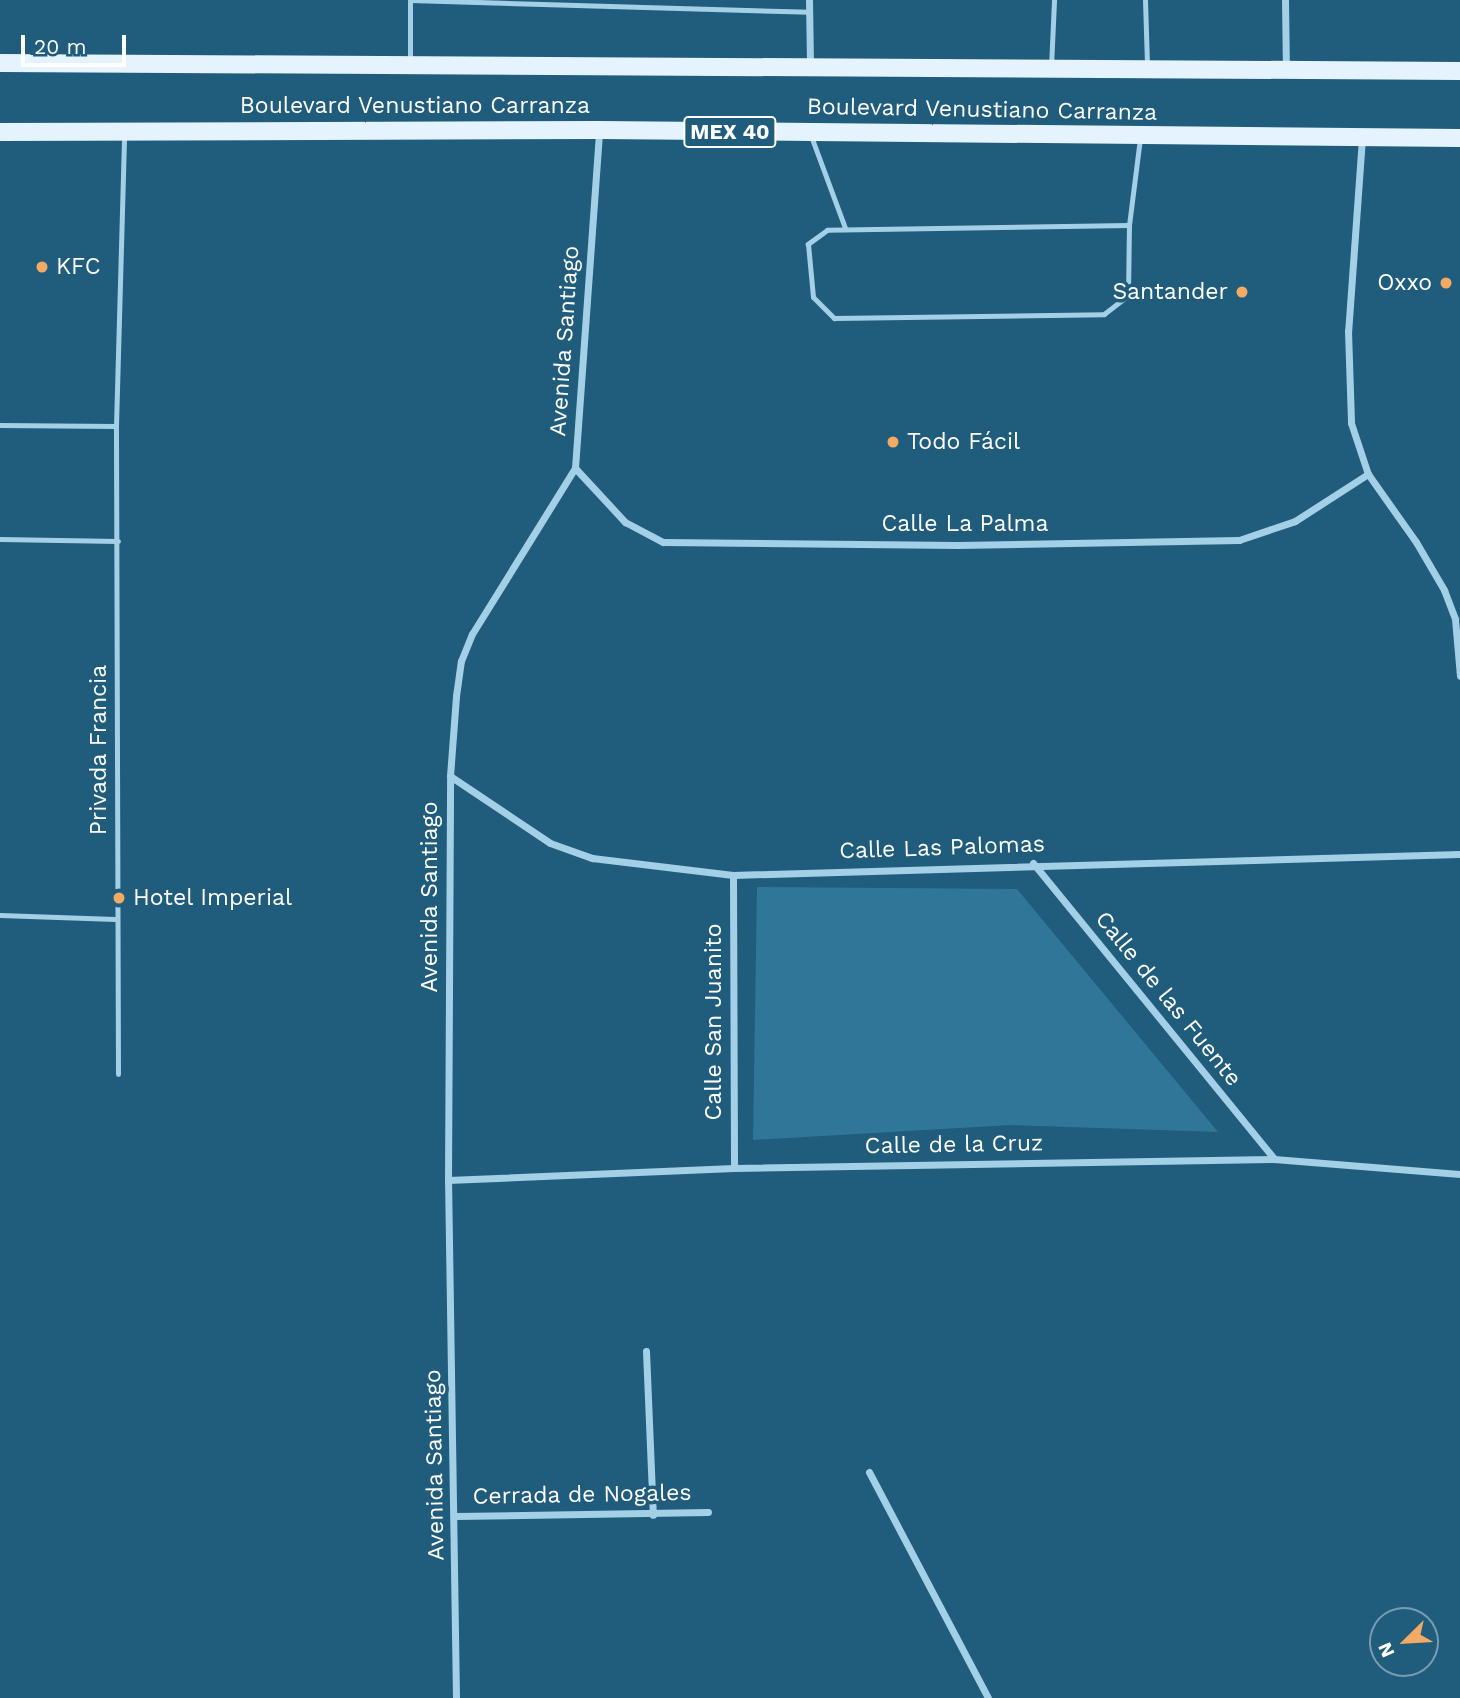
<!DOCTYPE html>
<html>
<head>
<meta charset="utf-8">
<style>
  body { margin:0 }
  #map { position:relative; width:1460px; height:1698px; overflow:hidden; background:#205c7c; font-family:"Work Sans",sans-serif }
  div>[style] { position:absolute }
  .green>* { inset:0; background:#307698 }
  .service>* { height:5px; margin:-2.5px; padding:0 2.5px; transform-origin:2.5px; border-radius:2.5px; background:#a3d0e6 }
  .minor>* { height:7px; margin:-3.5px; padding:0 3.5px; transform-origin:3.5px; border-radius:3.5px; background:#a3d0e6 }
  .primary>* { height:18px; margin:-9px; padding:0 9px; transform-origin:9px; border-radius:9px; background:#e4f3fd }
  .dots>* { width:19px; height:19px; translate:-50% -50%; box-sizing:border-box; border:4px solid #205c7c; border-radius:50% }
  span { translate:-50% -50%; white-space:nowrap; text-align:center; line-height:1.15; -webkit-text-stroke:7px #205c7c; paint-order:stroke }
  .shield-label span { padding:2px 5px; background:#205c7c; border:2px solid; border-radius:5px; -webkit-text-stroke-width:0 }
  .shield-label { font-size:21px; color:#fff; font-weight:700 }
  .street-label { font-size:23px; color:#fff }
  .poi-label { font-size:23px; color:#fff }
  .left { translate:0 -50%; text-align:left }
  .right { translate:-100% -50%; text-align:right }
  .north { position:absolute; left:1369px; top:1607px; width:70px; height:70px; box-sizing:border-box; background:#205c7c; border:2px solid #799db0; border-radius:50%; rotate:246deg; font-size:19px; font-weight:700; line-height:28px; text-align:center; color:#fff }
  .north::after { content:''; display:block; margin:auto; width:24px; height:32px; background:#f3ab64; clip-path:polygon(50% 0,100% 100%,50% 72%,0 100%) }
  .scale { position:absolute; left:21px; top:35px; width:105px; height:32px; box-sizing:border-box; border:4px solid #fff; border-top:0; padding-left:9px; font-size:21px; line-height:24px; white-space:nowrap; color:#fff; -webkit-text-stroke:5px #205c7c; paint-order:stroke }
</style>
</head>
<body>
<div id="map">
  <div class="green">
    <div style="clip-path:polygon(757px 887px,1017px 889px,1218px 1132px,1011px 1125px,753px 1140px)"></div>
  </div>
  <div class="service">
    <div style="left:410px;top:0;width:399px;rotate:1.7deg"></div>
    <div style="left:1145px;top:0;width:65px;rotate:88.2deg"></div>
    <div style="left:410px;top:63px;width:63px;rotate:-90deg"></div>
    <div style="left:1051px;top:67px;width:67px;rotate:-87.4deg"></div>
    <div style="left:811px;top:136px;width:98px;rotate:69.7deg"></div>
    <div style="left:1129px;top:225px;width:302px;rotate:179.1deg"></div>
    <div style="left:827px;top:230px;width:24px;rotate:144deg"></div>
    <div style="left:808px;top:244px;width:53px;rotate:84.6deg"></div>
    <div style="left:813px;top:297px;width:30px;rotate:45deg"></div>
    <div style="left:834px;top:318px;width:270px;rotate:-0.8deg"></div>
    <div style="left:1104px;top:314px;width:31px;rotate:-38deg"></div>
    <div style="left:1128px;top:295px;width:70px;rotate:-89.2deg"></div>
    <div style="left:1129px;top:225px;width:88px;rotate:-82.8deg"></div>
    <div style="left:0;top:425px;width:116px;rotate:0.5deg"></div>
    <div style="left:0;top:539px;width:118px;rotate:1deg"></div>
    <div style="left:0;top:915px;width:115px;rotate:2deg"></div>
    <div style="left:118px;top:1074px;width:648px;rotate:-90.18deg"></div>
    <div style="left:116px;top:426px;width:290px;rotate:-88.4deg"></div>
  </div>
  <div class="minor">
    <div style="left:809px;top:0;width:66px;rotate:89.1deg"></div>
    <div style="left:1285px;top:0;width:70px;rotate:89.2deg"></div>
    <div style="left:1362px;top:138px;width:194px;rotate:94.1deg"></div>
    <div style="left:1348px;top:331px;width:92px;rotate:88.1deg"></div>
    <div style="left:1351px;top:423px;width:54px;rotate:71.6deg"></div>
    <div style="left:1368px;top:474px;width:83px;rotate:54.8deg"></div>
    <div style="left:1416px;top:542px;width:56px;rotate:59.7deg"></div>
    <div style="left:1444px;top:590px;width:31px;rotate:69deg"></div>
    <div style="left:1455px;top:619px;width:57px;rotate:85deg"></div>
    <div style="left:575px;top:468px;width:74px;rotate:47.2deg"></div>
    <div style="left:625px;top:522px;width:43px;rotate:27.8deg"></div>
    <div style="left:663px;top:542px;width:295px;rotate:0.6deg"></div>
    <div style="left:958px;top:545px;width:281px;rotate:-1deg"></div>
    <div style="left:1239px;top:540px;width:59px;rotate:-18.7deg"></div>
    <div style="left:1295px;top:521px;width:87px;rotate:-32.8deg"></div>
    <div style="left:450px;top:776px;width:120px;rotate:33.8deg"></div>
    <div style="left:550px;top:843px;width:45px;rotate:19.7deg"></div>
    <div style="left:592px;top:858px;width:142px;rotate:6.9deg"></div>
    <div style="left:733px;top:875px;width:727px;rotate:-1.65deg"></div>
    <div style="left:1033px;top:863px;width:382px;rotate:50.8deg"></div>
    <div style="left:733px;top:875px;width:293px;rotate:89.8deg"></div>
    <div style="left:448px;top:1180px;width:286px;rotate:-2.4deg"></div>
    <div style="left:734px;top:1168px;width:540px;rotate:-0.95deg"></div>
    <div style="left:1274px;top:1159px;width:187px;rotate:4.6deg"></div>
    <div style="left:646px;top:1351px;width:164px;rotate:87.6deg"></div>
    <div style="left:869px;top:1472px;width:255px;rotate:62.2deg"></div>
    <div style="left:456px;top:1516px;width:252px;rotate:-0.9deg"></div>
    <div style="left:456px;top:1698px;width:518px;rotate:-90.88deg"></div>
    <div style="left:448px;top:1180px;width:404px;rotate:-89.7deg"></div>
    <div style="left:450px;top:776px;width:80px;rotate:-85.7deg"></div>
    <div style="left:456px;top:696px;width:35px;rotate:-82deg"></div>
    <div style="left:461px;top:661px;width:29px;rotate:-68deg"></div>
    <div style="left:472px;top:634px;width:195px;rotate:-58.2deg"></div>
    <div style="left:575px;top:468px;width:338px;rotate:-85.9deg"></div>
  </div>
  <div class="primary">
    <div style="left:0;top:63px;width:1460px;rotate:0.31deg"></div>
    <div style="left:0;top:132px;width:599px;rotate:-0.19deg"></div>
    <div style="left:599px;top:130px;width:861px;rotate:0.53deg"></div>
  </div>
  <div class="dots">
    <div style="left:42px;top:267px;background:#f3ab64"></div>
    <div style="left:1446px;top:283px;background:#f3ab64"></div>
    <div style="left:1242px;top:292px;background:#f3ab64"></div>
    <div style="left:893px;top:442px;background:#f3ab64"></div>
    <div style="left:119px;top:898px;background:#f3ab64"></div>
  </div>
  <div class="shield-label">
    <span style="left:730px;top:132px">MEX 40</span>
  </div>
  <div class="street-label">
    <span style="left:415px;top:106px">Boulevard Venustiano Carranza</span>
    <span style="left:982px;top:110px;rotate:1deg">Boulevard Venustiano Carranza</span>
    <span style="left:565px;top:341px;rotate:-86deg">Avenida Santiago</span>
    <span style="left:965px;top:524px">Calle La Palma</span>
    <span style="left:99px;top:750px;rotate:-90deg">Privada Francia</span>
    <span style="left:942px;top:848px;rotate:-2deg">Calle Las Palomas</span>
    <span style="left:430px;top:897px;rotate:-90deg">Avenida Santiago</span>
    <span style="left:1168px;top:999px;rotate:51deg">Calle de las Fuente</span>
    <span style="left:714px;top:1022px;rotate:-90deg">Calle San Juanito</span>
    <span style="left:954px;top:1145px;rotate:-1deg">Calle de la Cruz</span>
    <span style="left:435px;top:1465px;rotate:-91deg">Avenida Santiago</span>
    <span style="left:582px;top:1495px;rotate:-1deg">Cerrada de Nogales</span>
  </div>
  <div class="poi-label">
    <span class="left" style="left:56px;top:267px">KFC</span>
    <span class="right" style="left:1432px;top:283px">Oxxo</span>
    <span class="right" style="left:1228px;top:292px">Santander</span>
    <span class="left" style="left:907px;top:442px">Todo Fácil</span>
    <span class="left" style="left:133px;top:898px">Hotel Imperial</span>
  </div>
  <div class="north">N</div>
  <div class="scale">20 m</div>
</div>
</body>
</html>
